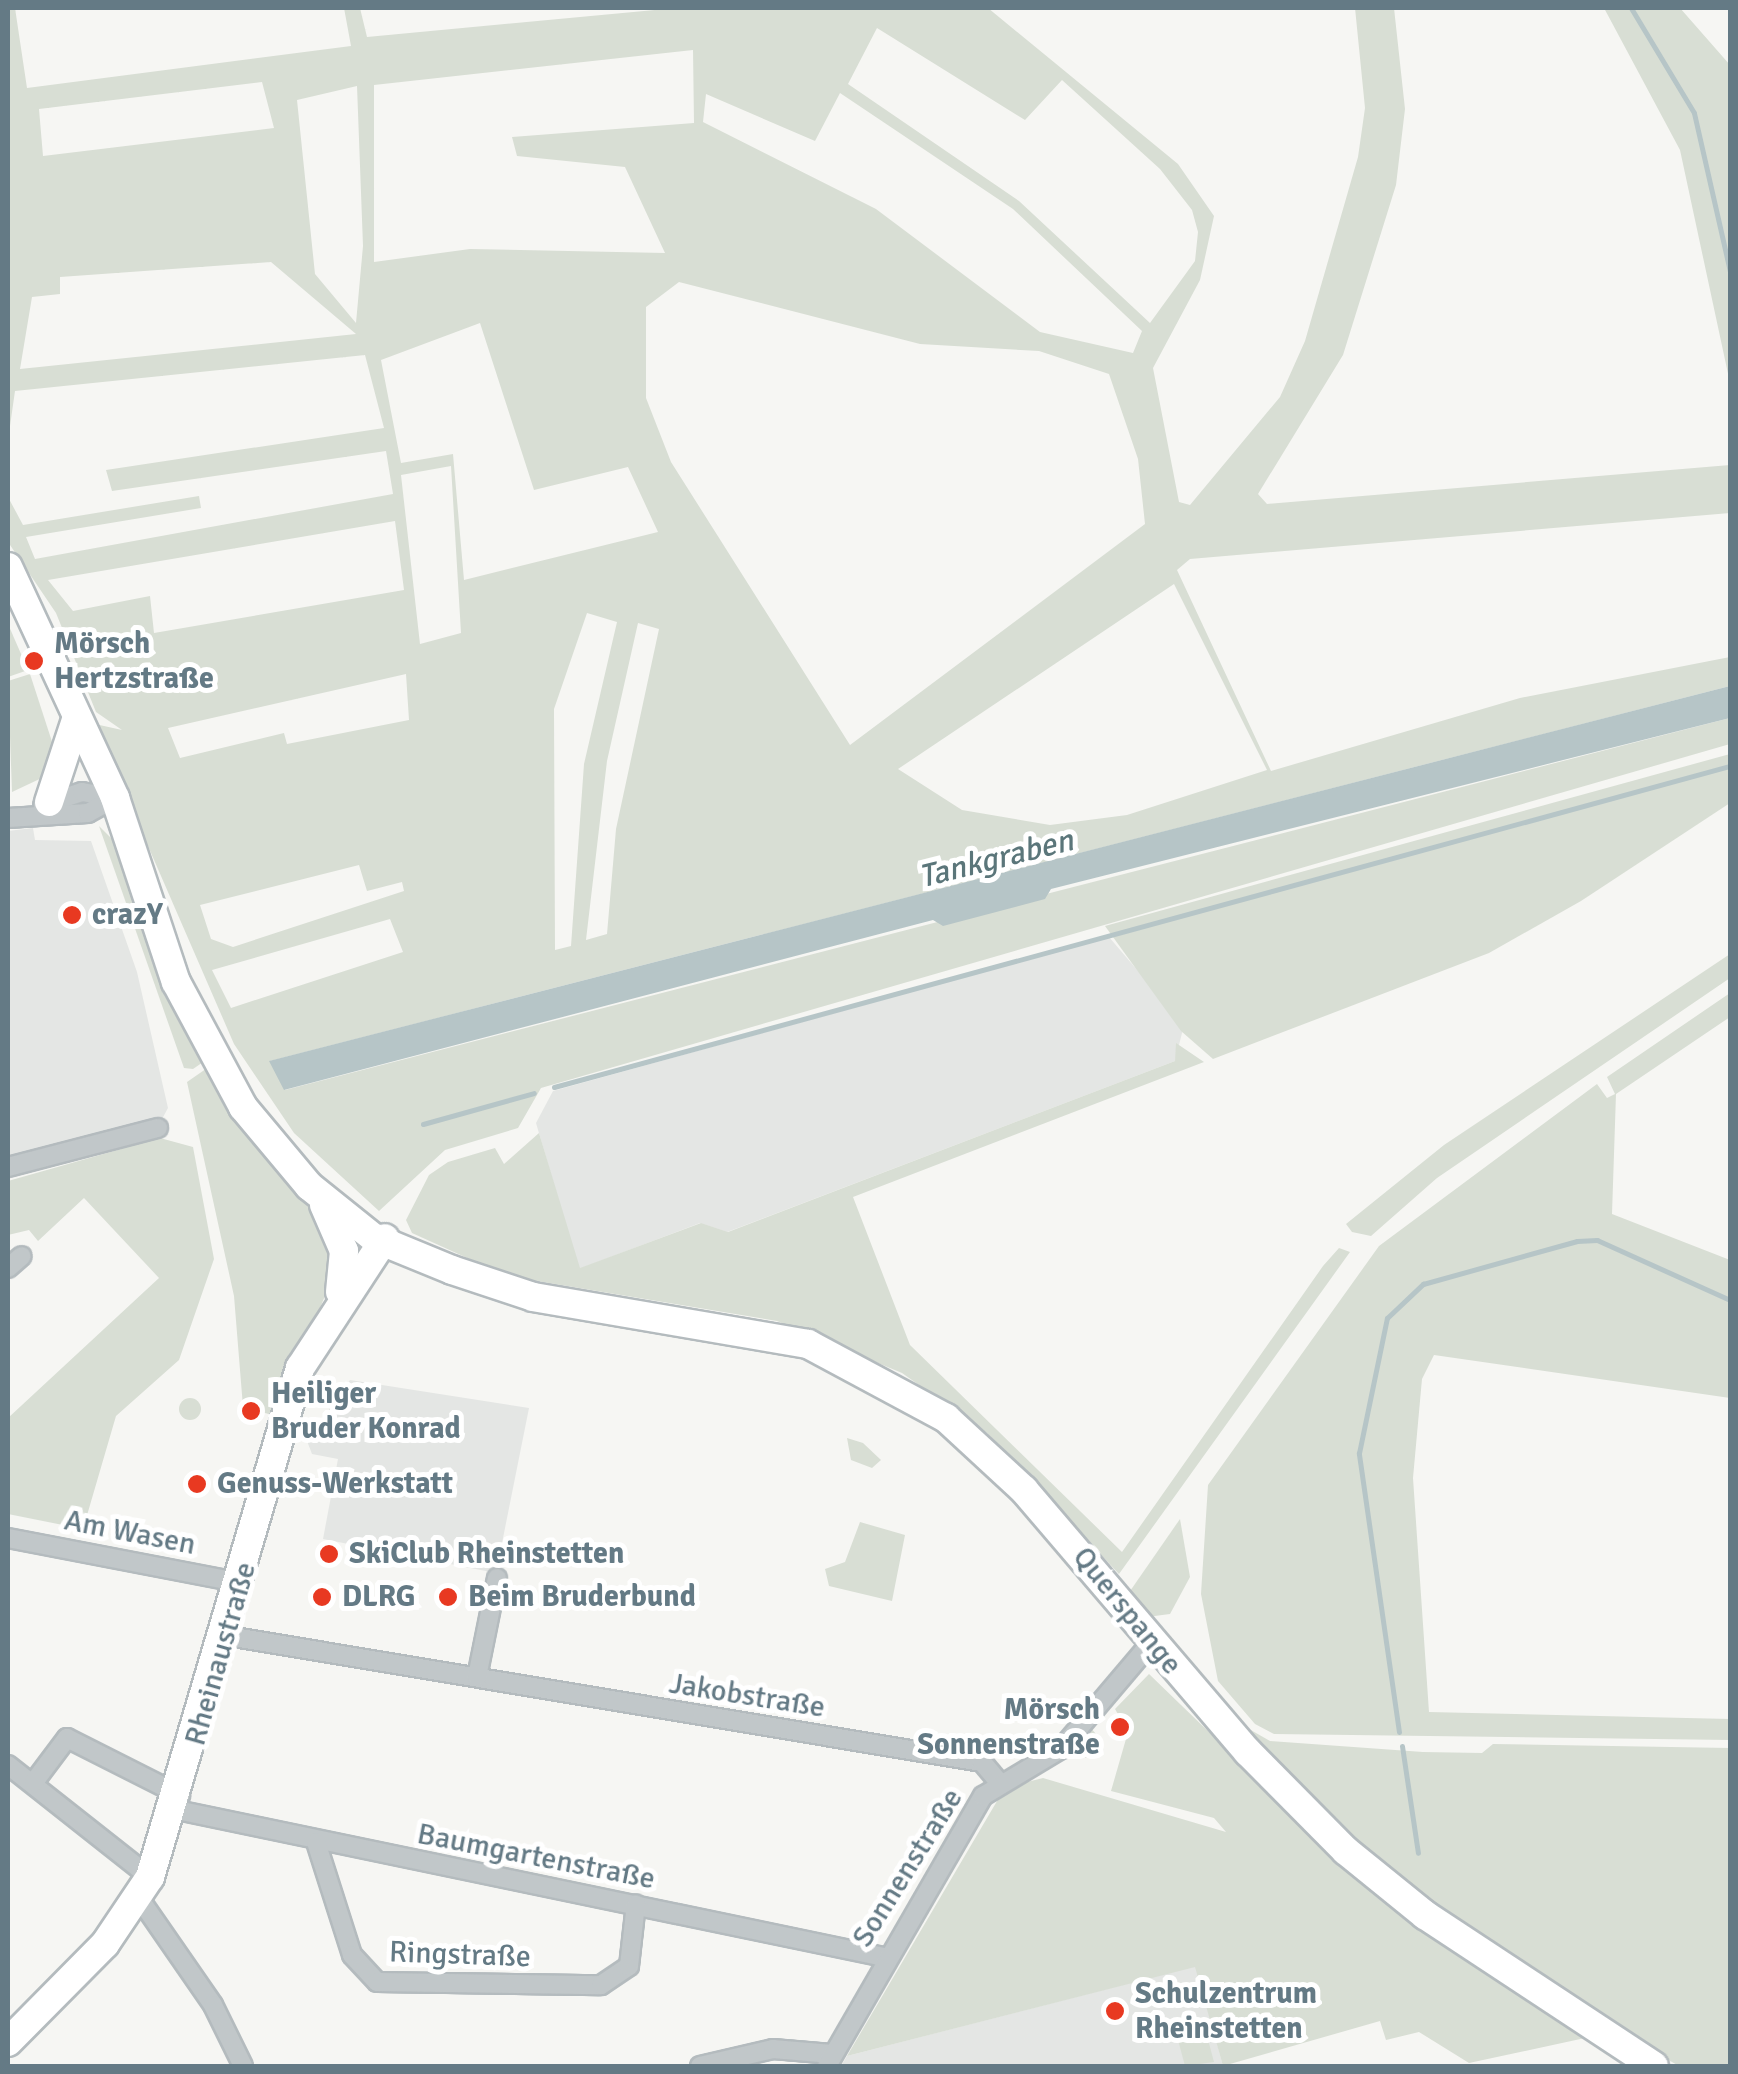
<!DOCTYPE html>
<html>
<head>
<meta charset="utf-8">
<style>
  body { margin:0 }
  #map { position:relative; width:1738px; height:2074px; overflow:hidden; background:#f6f6f3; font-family:Signika,sans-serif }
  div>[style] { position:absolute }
  .built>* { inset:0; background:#e4e6e4 }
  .green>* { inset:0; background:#d8ded4 }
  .round { border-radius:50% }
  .water>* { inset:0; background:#b6c5c7 }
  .stream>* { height:5px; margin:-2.5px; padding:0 2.5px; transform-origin:2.5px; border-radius:2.5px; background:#b6c5c7 }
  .roads { filter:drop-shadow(2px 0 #b4bbbe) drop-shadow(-2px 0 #b4bbbe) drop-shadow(0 2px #b4bbbe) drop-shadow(0 -2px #b4bbbe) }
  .street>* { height:18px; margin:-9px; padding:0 9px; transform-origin:9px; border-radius:9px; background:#c1c7c9 }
  .secondary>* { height:28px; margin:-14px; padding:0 14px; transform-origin:14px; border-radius:14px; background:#fff }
  .dots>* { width:28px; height:28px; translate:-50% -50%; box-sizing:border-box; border:5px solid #fff; border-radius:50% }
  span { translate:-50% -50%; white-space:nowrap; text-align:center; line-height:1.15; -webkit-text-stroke:10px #fff; paint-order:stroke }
  .poi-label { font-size:30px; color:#647a85; font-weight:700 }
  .left { translate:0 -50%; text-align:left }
  .right { translate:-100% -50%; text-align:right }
  .street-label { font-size:30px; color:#647a85 }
  .water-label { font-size:32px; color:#5b767a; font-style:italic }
  .frame { position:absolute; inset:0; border:10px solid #647a85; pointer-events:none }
</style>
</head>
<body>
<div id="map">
  <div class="built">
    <div style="clip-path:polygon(33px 828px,35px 840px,91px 841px,137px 972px,168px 1108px,162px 1119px,8px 1163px,8px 831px)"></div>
    <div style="clip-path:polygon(1109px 937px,1184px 1025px,1175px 1061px,727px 1232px,700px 1223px,579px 1269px,536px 1123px,553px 1091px)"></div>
    <div style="clip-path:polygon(350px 1380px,529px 1408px,496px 1573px,323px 1539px,338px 1459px,312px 1454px,307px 1441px)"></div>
    <div style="clip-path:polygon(1196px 1966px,1223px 2066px,841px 2066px,847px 2056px)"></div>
  </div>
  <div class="green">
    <div style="clip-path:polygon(evenodd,8px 8px,15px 8px,27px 88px,351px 46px,344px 8px,360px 8px,367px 37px,676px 8px,988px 8px,1178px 164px,1214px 216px,1200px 280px,1153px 368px,1179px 502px,1190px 505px,1280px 397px,1305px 341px,1358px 157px,1365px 108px,1355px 8px,1394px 8px,1405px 109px,1396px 185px,1343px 355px,1258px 494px,1267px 504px,1730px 465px,1730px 513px,1190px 559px,1177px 570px,1271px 771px,1520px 698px,1730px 657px,1730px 686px,270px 1061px,285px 1090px,1730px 718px,1730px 744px,541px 1088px,518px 1128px,445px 1150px,379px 1211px,294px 1133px,234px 1044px,95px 724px,122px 730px,96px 712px,56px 613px,8px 542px,8px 497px,23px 525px,199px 496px,201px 508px,26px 537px,35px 559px,393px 494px,386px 451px,112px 491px,106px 470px,384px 428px,365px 355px,15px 391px,8px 440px,8px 8px,877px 28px,1025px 120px,1062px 80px,1160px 169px,1192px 210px,1198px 232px,1195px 261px,1150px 323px,1019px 201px,848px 84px,877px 28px,8px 8px,693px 50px,694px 123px,512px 137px,517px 156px,625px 167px,665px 253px,470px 249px,374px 262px,374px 85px,693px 50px,8px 8px,262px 82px,274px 128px,43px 156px,39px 109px,262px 82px,8px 8px,357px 86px,363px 246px,356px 323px,315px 274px,297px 100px,357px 86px,8px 8px,840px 93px,1013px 209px,1142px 331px,1133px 353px,1040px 332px,876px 209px,703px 122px,706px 94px,815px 141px,840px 93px,8px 8px,271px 262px,356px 334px,20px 369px,32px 297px,60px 294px,60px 277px,271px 262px,8px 8px,679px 282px,920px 344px,1039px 351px,1109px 374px,1138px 459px,1145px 524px,850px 745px,671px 462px,646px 398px,646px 307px,679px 282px,8px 8px,480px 323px,534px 490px,628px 467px,658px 532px,464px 580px,453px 454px,401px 463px,381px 360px,480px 323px,8px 8px,451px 466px,461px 633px,420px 644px,401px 475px,451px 466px,8px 8px,395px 521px,404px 590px,154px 633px,150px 596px,73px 611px,48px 580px,395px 521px,8px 8px,1174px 584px,1267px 770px,1127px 815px,1050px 825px,962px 810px,898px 769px,1174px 584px,8px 8px,587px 613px,617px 622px,584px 764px,571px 946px,555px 950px,554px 709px,587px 613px,8px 8px,638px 623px,659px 629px,616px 829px,607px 934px,586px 940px,607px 761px,638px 623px,8px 8px,406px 674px,409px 720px,287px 744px,284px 733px,180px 758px,168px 728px,406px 674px,8px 8px,359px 865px,367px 891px,402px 882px,404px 891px,233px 947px,211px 939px,200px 905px,359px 865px,8px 8px,390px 919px,403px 952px,231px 1008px,212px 970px,390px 919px)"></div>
    <div style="clip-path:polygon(1604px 8px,1680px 8px,1730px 65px,1730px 383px,1680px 150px)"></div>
    <div style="clip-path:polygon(8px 624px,28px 670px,8px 677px)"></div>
    <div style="clip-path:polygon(30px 674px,56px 754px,46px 776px,12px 792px,8px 681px)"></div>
    <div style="clip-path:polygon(1730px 754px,1730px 803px,1581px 901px,1489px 953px,1213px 1059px,1181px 1031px,1105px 926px)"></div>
    <div style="clip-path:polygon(99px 826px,120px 847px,209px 1058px,193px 1069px,184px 1068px)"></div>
    <div style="clip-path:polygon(1730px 954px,1730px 978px,1437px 1178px,1371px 1236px,1352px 1232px,1346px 1224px,1444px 1145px)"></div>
    <div style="clip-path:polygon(1730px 993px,1730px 1017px,1616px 1094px,1612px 1214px,1730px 1260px,1730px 1398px,1434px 1355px,1422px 1379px,1413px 1478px,1429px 1712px,1730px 1719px,1730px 1740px,1274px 1734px,1255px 1724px,1218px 1681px,1201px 1594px,1208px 1485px,1379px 1246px,1597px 1084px,1607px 1098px,1615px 1094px,1607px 1077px)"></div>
    <div style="clip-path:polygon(1176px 1043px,1204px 1062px,853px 1197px,910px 1345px,1122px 1552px,1323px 1266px,1339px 1248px,1350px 1252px,1119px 1574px,987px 1433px,902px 1373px,777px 1321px,507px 1276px,412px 1233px,406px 1220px,429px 1175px,448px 1162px,495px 1148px,504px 1164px,539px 1133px,580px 1268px,701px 1223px,728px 1232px,1175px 1061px)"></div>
    <div style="clip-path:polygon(213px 1064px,337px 1243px,331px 1281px,276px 1416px,243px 1407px,234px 1296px,187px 1082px)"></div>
    <div style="clip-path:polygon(160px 1138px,193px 1147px,214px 1259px,179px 1360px,116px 1416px,83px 1529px,8px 1514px,8px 1418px,159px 1278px,84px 1198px,38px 1241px,29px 1230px,8px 1235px,8px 1181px)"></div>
    <div class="round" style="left:179px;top:1398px;width:22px;height:22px"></div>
    <div style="clip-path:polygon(847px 1438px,863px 1443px,881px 1460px,872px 1468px,851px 1460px)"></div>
    <div style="clip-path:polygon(1180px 1519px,1190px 1577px,1170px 1614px,1147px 1617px,1128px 1594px)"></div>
    <div style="clip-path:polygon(860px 1522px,905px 1535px,892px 1601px,829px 1586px,825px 1569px,845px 1562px)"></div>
    <div style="clip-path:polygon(1149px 1674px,1335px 1854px,1585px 2038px,1469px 2063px,1419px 2032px,1386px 2040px,1380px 2021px,1223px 2066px,1195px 1967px,847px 2056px,1000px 1796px,1019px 1784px,1043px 1778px,1226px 1832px,1214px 1818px,1111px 1791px,1128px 1732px,1115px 1709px)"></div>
    <div style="clip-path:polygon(1242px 1725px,1270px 1741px,1423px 1752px,1482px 1753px,1493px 1744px,1730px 1748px,1730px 2066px,1679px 2066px,1576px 2007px,1425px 1901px,1303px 1794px)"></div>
    <div style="clip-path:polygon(1090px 1727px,1102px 1741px,1086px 1758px,1074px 1746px)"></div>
    <div style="clip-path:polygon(1202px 2017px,1214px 2062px,1185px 2066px,1174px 2025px)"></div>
  </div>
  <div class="water">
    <div style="clip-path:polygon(1730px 686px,1730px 718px,1051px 889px,1045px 899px,943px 926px,933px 920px,284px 1090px,269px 1061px)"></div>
  </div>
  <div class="stream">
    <div style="left:1631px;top:8px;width:122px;rotate:59deg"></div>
    <div style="left:1694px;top:113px;width:163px;rotate:77.2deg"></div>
    <div style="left:554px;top:1087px;width:1219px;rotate:-15.27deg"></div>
    <div style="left:423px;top:1124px;width:115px;rotate:-15.6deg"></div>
    <div style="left:1399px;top:1732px;width:282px;rotate:-98.2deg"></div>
    <div style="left:1359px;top:1453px;width:138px;rotate:-78.3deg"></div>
    <div style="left:1387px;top:1318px;width:50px;rotate:-43.4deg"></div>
    <div style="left:1423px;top:1284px;width:160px;rotate:-15.6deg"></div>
    <div style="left:1577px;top:1241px;width:20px;rotate:-3deg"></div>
    <div style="left:1597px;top:1240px;width:146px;rotate:24.3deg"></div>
    <div style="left:1402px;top:1746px;width:108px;rotate:81.5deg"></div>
  </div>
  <div class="roads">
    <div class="street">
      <div style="left:43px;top:805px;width:41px;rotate:-18.4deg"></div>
      <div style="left:82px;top:792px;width:34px;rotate:10deg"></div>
      <div style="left:8px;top:818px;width:80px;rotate:-3.6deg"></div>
      <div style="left:88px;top:813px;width:31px;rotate:-29deg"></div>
      <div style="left:8px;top:1167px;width:155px;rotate:-14.6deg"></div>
      <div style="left:8px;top:1268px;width:18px;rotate:-41deg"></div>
      <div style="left:8px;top:1538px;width:238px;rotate:10.9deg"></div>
      <div style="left:228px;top:1636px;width:764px;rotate:9.49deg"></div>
      <div style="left:982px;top:1762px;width:26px;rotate:50deg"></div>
      <div style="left:477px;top:1677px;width:101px;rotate:-78.6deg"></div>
      <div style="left:8px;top:1765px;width:181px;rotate:38.3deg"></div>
      <div style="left:34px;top:1782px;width:55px;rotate:-53.1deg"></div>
      <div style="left:67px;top:1738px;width:127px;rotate:26.8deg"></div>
      <div style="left:177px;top:1810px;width:722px;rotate:11.75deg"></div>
      <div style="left:316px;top:1842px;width:119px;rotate:72.3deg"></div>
      <div style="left:352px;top:1955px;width:37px;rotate:47deg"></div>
      <div style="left:377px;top:1982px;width:224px;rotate:0.8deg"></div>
      <div style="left:601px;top:1985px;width:34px;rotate:-34deg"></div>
      <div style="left:629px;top:1966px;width:62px;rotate:-83.6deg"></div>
      <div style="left:139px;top:1898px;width:130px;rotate:55.3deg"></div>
      <div style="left:213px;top:2005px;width:68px;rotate:63.8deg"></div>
      <div style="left:700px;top:2066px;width:75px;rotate:-13.1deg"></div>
      <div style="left:773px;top:2049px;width:59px;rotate:4.8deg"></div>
      <div style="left:827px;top:2066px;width:312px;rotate:-60deg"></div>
      <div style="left:983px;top:1796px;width:91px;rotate:-31.1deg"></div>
      <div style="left:1061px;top:1749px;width:139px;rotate:-49.7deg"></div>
    </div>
    <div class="secondary">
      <div style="left:8px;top:567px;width:255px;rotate:65.1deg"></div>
      <div style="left:115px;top:798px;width:194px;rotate:71.7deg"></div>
      <div style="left:176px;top:982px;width:142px;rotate:61.8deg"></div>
      <div style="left:243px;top:1107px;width:103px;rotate:50.1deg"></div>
      <div style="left:309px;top:1186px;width:83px;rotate:38.7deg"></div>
      <div style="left:374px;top:1238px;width:84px;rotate:22.3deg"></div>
      <div style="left:452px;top:1270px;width:85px;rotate:18.4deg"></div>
      <div style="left:533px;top:1297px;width:279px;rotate:9.7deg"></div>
      <div style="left:808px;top:1344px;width:157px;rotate:28.2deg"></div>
      <div style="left:946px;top:1418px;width:106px;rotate:42.7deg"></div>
      <div style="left:1024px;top:1490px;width:345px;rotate:49.5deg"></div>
      <div style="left:1248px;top:1752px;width:139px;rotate:45.3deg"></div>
      <div style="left:1346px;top:1851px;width:102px;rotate:39deg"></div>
      <div style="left:1425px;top:1915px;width:274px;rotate:33.4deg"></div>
      <div style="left:49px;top:802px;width:89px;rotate:-71.8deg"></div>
      <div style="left:324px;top:1205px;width:50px;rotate:66.5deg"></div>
      <div style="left:344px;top:1251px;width:41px;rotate:95.6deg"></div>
      <div style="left:8px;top:2042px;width:138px;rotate:-45.3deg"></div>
      <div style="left:105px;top:1944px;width:81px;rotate:-56.1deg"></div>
      <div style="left:150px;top:1877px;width:531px;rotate:-73.58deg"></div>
      <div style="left:300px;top:1368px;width:155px;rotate:-56.8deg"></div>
    </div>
  </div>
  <div class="dots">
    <div style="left:34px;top:661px;background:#e83921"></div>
    <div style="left:72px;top:915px;background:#e83921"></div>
    <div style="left:251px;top:1411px;background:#e83921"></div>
    <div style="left:197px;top:1484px;background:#e83921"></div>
    <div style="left:329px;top:1554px;background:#e83921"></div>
    <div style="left:322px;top:1597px;background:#e83921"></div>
    <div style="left:448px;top:1597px;background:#e83921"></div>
    <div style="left:1120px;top:1727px;background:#e83921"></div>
    <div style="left:1115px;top:2011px;background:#e83921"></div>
  </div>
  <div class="poi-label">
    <span class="left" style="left:54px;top:661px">Mörsch<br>Hertzstraße</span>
    <span class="left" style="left:92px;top:915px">crazY</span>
    <span class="left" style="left:271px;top:1411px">Heiliger<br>Bruder Konrad</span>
    <span class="left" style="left:217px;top:1484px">Genuss-Werkstatt</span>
    <span class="left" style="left:349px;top:1554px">SkiClub Rheinstetten</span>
    <span class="left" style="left:342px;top:1597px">DLRG</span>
    <span class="left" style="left:468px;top:1597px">Beim Bruderbund</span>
    <span class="right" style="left:1100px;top:1727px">Mörsch<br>Sonnenstraße</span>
    <span class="left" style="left:1135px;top:2011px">Schulzentrum<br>Rheinstetten</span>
  </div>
  <div class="street-label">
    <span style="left:130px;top:1533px;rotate:11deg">Am Wasen</span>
    <span style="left:1127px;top:1611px;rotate:51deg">Querspange</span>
    <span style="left:221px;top:1654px;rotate:-74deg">Rheinaustraße</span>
    <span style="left:747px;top:1696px;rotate:9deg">Jakobstraße</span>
    <span style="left:536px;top:1857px;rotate:11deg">Baumgartenstraße</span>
    <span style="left:908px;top:1868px;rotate:-58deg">Sonnenstraße</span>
    <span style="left:460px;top:1955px;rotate:2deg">Ringstraße</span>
  </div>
  <div class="water-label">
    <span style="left:996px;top:859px;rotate:-14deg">Tankgraben</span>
  </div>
  <div class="frame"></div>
</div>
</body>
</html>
